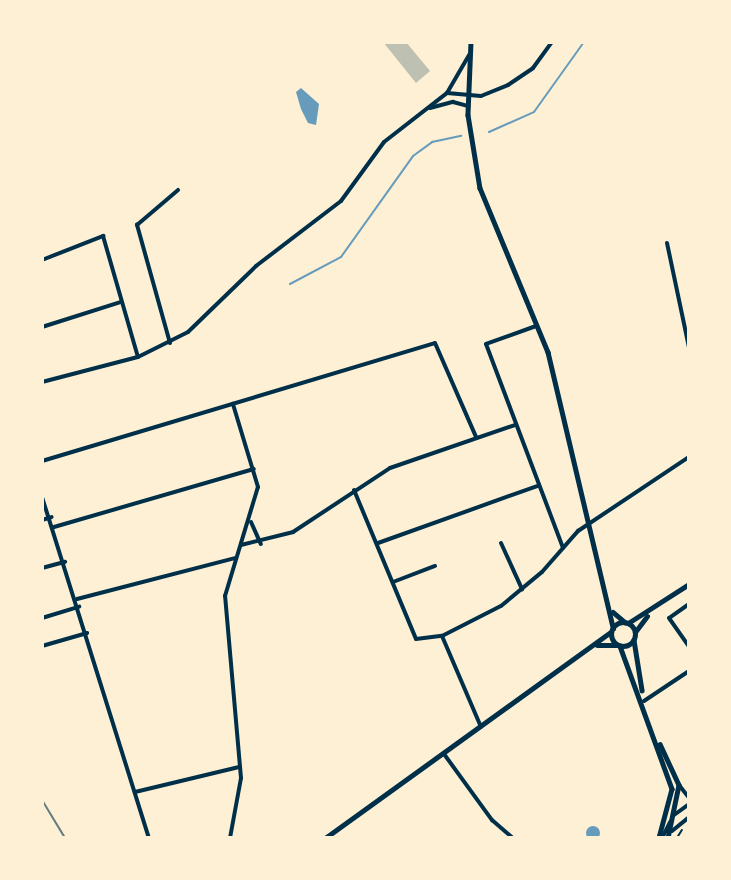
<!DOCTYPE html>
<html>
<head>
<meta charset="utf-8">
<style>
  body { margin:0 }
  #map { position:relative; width:731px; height:880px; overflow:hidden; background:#fdf0d5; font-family:"Varela Round",sans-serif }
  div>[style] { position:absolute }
  .water>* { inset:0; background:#669bbc }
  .round { border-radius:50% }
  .stream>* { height:2px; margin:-1px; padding:0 1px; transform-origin:1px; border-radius:1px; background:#669bbc }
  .building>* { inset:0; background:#bec0b2 }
  .path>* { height:1.5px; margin:-0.75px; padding:0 0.75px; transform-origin:0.75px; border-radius:0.75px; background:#003049 }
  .minor>* { height:4px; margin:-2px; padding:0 2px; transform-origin:2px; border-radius:2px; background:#003049 }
  .tertiary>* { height:4.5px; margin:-2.25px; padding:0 2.25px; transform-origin:2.25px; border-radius:2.25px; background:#003049 }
  .secondary>* { height:5px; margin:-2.5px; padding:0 2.5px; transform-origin:2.5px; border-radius:2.5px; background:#003049 }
  .secondary>.ring { margin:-2.5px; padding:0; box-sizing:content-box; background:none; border:5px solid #003049; border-radius:50% }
  .rail>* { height:2px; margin:-1px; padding:0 1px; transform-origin:1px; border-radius:1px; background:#657d81 }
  span { translate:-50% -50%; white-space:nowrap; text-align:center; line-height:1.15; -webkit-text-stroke:4.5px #fdf0d5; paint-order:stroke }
  .frame { position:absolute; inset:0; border:44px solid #fdf0d5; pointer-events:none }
</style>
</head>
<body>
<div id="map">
  <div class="water">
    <div style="clip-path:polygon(301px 88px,319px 104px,316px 125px,308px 123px,301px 109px,296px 92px)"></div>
    <div class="round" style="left:586px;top:826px;width:14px;height:14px"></div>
  </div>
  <div class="stream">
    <div style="left:489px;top:132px;width:49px;rotate:-24deg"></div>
    <div style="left:534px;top:112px;width:86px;rotate:-54.5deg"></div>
    <div style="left:290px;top:284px;width:58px;rotate:-27.9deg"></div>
    <div style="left:341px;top:257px;width:124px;rotate:-54.5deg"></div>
    <div style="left:413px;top:156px;width:24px;rotate:-36deg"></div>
    <div style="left:432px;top:142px;width:30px;rotate:-12deg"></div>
  </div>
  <div class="building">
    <div style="clip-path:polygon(383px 42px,406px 42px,430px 71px,416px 83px)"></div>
  </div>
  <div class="path">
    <div style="left:677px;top:838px;width:9px;rotate:-58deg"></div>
  </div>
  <div class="minor">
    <div style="left:447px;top:93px;width:34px;rotate:5deg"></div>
    <div style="left:481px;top:96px;width:29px;rotate:-22deg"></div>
    <div style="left:508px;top:85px;width:30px;rotate:-34deg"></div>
    <div style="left:533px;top:68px;width:32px;rotate:-54deg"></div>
    <div style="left:430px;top:108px;width:24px;rotate:-15deg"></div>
    <div style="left:453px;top:102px;width:16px;rotate:15deg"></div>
    <div style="left:667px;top:243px;width:106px;rotate:78.1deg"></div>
    <div style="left:42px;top:260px;width:66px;rotate:-21.5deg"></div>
    <div style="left:103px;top:236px;width:126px;rotate:73.9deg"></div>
    <div style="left:536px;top:326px;width:53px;rotate:160.2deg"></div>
    <div style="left:486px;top:344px;width:218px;rotate:69.3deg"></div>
    <div style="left:42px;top:327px;width:83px;rotate:-17.6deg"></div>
    <div style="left:170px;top:343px;width:123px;rotate:-105.6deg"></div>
    <div style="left:137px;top:225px;width:54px;rotate:-40.5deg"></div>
    <div style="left:42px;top:382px;width:99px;rotate:-14.6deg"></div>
    <div style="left:138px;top:357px;width:56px;rotate:-26.6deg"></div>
    <div style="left:188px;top:332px;width:95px;rotate:-44.1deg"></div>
    <div style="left:256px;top:266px;width:107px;rotate:-37.4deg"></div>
    <div style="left:341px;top:201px;width:73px;rotate:-53.9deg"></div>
    <div style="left:384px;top:142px;width:80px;rotate:-37.9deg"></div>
    <div style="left:447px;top:93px;width:44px;rotate:-59.9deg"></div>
    <div style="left:42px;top:461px;width:410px;rotate:-16.7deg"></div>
    <div style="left:435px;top:343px;width:103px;rotate:66.4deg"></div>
    <div style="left:354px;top:490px;width:161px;rotate:67.4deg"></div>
    <div style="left:416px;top:639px;width:26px;rotate:-7deg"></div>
    <div style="left:442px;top:636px;width:66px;rotate:-27deg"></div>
    <div style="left:501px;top:606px;width:53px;rotate:-39.7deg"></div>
    <div style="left:542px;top:572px;width:55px;rotate:-48.7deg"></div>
    <div style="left:578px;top:531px;width:133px;rotate:-33.7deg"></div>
    <div style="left:42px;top:497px;width:357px;rotate:72.6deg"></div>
    <div style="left:42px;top:520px;width:10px;rotate:-17deg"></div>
    <div style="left:251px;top:522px;width:24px;rotate:66deg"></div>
    <div style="left:54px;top:527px;width:208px;rotate:-16.2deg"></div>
    <div style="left:378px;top:543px;width:169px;rotate:-19.7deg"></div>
    <div style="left:501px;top:543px;width:51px;rotate:65.5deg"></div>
    <div style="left:241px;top:545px;width:54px;rotate:-14deg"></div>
    <div style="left:293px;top:532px;width:116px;rotate:-33.4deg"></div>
    <div style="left:390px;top:468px;width:132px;rotate:-19deg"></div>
    <div style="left:42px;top:568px;width:24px;rotate:-15deg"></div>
    <div style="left:393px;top:582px;width:45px;rotate:-20.9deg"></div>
    <div style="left:77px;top:599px;width:163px;rotate:-14.5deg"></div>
    <div style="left:689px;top:604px;width:24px;rotate:145deg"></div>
    <div style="left:669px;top:618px;width:35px;rotate:55deg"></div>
    <div style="left:42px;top:618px;width:39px;rotate:-17deg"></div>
    <div style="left:442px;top:636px;width:99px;rotate:66.8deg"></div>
    <div style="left:42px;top:646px;width:47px;rotate:-16.1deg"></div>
    <div style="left:644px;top:701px;width:54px;rotate:-33.7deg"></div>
    <div style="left:444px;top:754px;width:82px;rotate:54deg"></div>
    <div style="left:492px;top:820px;width:28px;rotate:41deg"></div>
    <div style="left:679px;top:785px;width:16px;rotate:52deg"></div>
    <div style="left:135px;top:792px;width:107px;rotate:-13.5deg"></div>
    <div style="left:674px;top:815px;width:19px;rotate:-36deg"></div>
    <div style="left:672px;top:831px;width:22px;rotate:-39deg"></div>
    <div style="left:230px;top:838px;width:61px;rotate:-79.6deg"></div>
    <div style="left:241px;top:778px;width:183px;rotate:-95deg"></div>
    <div style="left:225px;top:596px;width:114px;rotate:-73.2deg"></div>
    <div style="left:258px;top:487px;width:87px;rotate:-106.8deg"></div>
    <div style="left:662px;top:838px;width:18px;rotate:-63deg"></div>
  </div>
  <div class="tertiary">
    <div style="left:471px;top:42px;width:73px;rotate:92.4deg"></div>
    <div style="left:468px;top:115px;width:74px;rotate:80.7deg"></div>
    <div style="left:480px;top:188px;width:178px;rotate:67.5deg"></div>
    <div style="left:548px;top:352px;width:284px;rotate:76.7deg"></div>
    <div style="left:613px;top:612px;width:16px;rotate:40deg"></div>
    <div style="left:634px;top:640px;width:51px;rotate:80.9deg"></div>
    <div style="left:620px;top:646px;width:152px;rotate:70deg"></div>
    <div style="left:672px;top:789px;width:51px;rotate:104.9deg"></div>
    <div style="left:660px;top:744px;width:45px;rotate:65.1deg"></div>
    <div style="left:679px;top:785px;width:54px;rotate:101.7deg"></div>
  </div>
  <div class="secondary">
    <div class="ring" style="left:611px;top:622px;width:19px;height:19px"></div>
    <div style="left:628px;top:623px;width:72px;rotate:-32.6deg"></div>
    <div style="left:635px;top:632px;width:20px;rotate:-53deg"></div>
    <div style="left:597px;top:645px;width:20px"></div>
    <div style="left:325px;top:838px;width:352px;rotate:-35.8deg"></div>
  </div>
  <div class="rail">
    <div style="left:42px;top:800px;width:44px;rotate:58.8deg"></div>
  </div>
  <div class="frame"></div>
</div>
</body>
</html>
